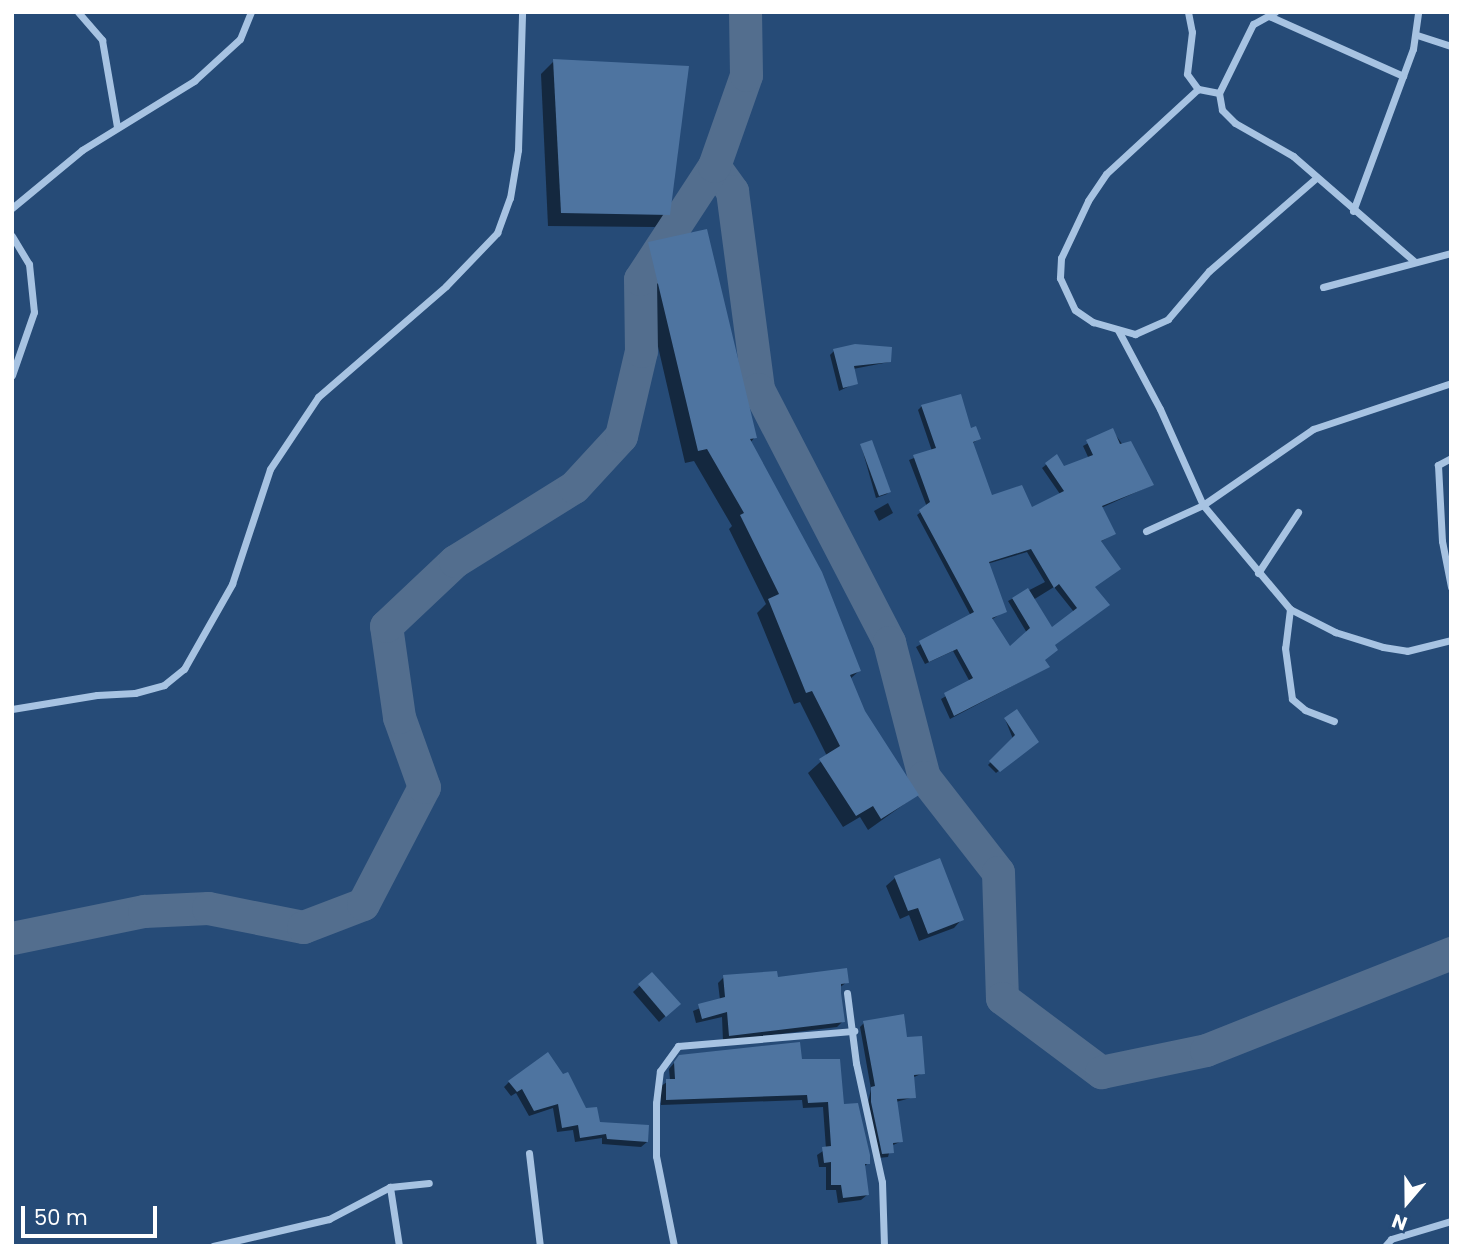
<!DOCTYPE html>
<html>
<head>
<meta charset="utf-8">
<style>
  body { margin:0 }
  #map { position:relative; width:1463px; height:1258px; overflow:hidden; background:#264b77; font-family:Poppins,sans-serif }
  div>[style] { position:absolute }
  .shadow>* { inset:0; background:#0007 }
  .river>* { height:33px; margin:-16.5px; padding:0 16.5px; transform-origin:16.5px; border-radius:16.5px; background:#536e8e }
  .building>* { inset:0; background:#4e74a0 }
  .minor>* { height:7px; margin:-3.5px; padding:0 3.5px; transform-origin:3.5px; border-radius:3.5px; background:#a7c3e2 }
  span { translate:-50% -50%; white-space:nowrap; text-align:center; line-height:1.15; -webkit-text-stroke:5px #264b77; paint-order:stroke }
  .frame { position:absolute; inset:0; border:14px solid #fff; pointer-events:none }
  .north { position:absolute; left:1372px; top:1167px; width:70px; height:70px; -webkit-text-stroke:5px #264b77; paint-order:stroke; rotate:200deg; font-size:19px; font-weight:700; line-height:28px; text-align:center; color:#fff }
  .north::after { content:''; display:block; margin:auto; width:24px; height:32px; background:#fff; clip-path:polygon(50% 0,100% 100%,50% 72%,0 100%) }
  .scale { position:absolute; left:21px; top:1206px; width:136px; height:32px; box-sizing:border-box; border:4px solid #fff; border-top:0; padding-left:9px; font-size:21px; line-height:24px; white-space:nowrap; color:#fff; -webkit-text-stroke:5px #264b77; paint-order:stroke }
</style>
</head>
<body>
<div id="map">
  <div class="shadow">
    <div style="clip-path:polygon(554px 61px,669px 214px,655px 227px,548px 226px,541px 74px)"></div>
    <div style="clip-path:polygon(649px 244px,755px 437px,750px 443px,859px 671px,850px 679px,863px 711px,917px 795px,868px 830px,860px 817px,843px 827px,808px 773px,827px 756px,800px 702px,794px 704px,757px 613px,766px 604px,729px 529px,732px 526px,694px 461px,685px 463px,637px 256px)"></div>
    <div style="clip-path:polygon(834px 351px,889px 362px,853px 369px,856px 383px,839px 391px,830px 355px)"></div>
    <div style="clip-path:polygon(evenodd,922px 406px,979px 439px,971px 444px,991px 497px,1031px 509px,1060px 494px,1042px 468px,1056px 457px,1064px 468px,1089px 459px,1083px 446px,1112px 430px,1152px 485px,1101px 508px,1114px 534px,1100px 542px,1093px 588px,1043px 661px,1048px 667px,950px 719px,941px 699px,970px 682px,953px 651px,925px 664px,916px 647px,971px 616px,917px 515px,927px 507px,909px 460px,932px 451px,918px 410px,922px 406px,1027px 552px,1045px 582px,1008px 601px,1027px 633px,1010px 649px,991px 620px,1005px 611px,987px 564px,1027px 552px,922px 406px,1054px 587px,1074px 612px,1051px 630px,1033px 600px,1054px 587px)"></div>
    <div style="clip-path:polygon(861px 445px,889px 491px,887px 494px,876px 498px)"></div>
    <div style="clip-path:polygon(888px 503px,893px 513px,879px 521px,874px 511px)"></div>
    <div style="clip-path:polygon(1005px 719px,1034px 744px,996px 773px,988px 765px,1013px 739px)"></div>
    <div style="clip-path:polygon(895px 878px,962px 919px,954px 928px,919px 941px,909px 915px,900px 919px,886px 886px)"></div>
    <div style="clip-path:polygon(652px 974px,672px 1010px,659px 1022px,633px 992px)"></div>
    <div style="clip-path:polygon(724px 977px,847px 982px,839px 988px,843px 1021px,837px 1027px,723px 1041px,722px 1017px,696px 1023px,693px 1011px,720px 1000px,718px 983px)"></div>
    <div style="clip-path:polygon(864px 1023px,905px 1039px,923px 1073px,912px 1078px,914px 1097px,896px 1102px,902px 1141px,891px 1146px,888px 1157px,878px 1158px,867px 1107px,871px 1089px,860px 1027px)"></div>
    <div style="clip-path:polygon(799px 1044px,800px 1062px,842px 1106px,868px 1163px,864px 1167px,867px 1195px,861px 1200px,838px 1203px,836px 1190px,826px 1190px,826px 1167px,819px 1167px,817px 1155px,826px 1149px,823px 1107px,803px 1108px,802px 1100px,661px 1105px,661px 1086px,670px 1080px,669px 1069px,680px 1056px)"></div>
    <div style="clip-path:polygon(509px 1082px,585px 1110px,598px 1123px,647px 1142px,641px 1147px,602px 1144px,602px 1138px,575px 1142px,573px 1130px,557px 1132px,553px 1108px,529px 1116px,516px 1093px,511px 1096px,504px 1087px)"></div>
  </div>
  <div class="river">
    <div style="left:714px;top:166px;width:31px;rotate:54deg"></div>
    <div style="left:732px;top:191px;width:200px;rotate:82.5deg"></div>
    <div style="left:758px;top:389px;width:285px;rotate:62.6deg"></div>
    <div style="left:889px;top:642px;width:139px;rotate:75.5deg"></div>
    <div style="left:924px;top:777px;width:120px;rotate:52.1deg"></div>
    <div style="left:998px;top:872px;width:126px;rotate:88.2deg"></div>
    <div style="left:1002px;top:998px;width:124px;rotate:36.8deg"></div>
    <div style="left:1101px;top:1072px;width:107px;rotate:-11.8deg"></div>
    <div style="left:1206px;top:1050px;width:264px;rotate:-21.6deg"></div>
    <div style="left:12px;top:938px;width:135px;rotate:-11.6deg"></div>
    <div style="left:144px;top:911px;width:64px;rotate:-2.7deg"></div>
    <div style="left:208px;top:908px;width:97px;rotate:11.3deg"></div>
    <div style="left:303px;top:927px;width:64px;rotate:-21deg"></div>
    <div style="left:363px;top:904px;width:132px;rotate:-62.5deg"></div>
    <div style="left:424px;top:787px;width:74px;rotate:-109.7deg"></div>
    <div style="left:399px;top:717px;width:92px;rotate:-98.1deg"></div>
    <div style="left:386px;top:626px;width:95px;rotate:-43.3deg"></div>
    <div style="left:455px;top:561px;width:140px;rotate:-31.9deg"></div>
    <div style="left:574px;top:487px;width:69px;rotate:-47.3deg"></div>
    <div style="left:621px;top:436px;width:87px;rotate:-76.8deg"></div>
    <div style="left:641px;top:351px;width:72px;rotate:-90.8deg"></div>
    <div style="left:640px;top:279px;width:135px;rotate:-56.8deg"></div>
    <div style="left:714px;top:166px;width:96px;rotate:-70.6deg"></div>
    <div style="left:746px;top:75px;width:63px;rotate:-90.9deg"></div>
  </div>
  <div class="building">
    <div style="clip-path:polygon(553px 59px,689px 66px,670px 215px,561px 213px)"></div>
    <div style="clip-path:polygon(707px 229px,757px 438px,750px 439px,822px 572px,861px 671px,850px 675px,865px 711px,919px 795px,881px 819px,873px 806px,856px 816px,819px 759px,840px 746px,812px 691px,806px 693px,768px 599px,779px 594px,740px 515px,744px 513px,707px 449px,698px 451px,648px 242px)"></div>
    <div style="clip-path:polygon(855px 344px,892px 347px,891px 362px,854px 366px,858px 384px,843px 388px,833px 349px)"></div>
    <div style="clip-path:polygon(evenodd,961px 394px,971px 428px,976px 426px,981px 439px,973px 442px,992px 495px,1022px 485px,1032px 507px,1064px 491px,1045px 463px,1057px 454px,1064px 466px,1093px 455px,1086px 440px,1113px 428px,1120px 444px,1131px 441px,1154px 485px,1102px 506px,1116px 534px,1101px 541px,1121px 569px,1095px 587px,1110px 605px,1055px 645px,1058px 650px,1045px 660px,1050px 667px,954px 716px,944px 693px,973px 678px,957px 649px,929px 662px,919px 641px,974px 612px,919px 510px,930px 502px,913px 455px,936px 448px,921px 405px,961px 394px,1031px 549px,1054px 588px,1059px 584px,1077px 608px,1052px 627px,1028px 588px,1012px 598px,1030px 628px,1010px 646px,992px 618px,1007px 612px,989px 562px,1031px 549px)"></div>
    <div style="clip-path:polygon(872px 440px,891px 492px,879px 496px,860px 444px)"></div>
    <div style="clip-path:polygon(1017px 709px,1039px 742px,1000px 772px,989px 761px,1015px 735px,1004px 718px)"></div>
    <div style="clip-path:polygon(940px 858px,964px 920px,928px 934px,918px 908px,908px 911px,894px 876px)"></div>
    <div style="clip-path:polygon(847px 968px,849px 983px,841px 984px,841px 993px,845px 1022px,729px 1036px,727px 1012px,702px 1019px,698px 1004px,725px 997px,723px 975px,777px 971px,778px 977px)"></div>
    <div style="clip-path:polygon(652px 972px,681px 1004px,666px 1017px,638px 984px)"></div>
    <div style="clip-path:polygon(904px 1014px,907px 1037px,922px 1036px,925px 1074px,914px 1075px,916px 1098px,897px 1099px,903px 1142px,893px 1143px,894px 1153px,882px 1154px,871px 1102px,871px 1087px,875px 1086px,863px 1021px)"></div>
    <div style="clip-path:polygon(800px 1042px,802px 1059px,840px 1059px,844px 1104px,858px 1103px,870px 1155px,870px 1164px,865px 1164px,869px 1195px,843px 1198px,841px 1185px,831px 1185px,831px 1162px,824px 1163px,822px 1147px,831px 1146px,828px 1102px,808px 1103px,807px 1095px,666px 1100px,666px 1079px,675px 1079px,674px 1062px,679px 1055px)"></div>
    <div style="clip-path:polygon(548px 1052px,563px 1074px,568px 1072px,586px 1108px,597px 1107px,600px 1122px,649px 1125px,648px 1142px,607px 1139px,606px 1134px,580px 1138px,578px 1125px,562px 1128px,558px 1104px,534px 1111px,522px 1089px,517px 1092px,508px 1081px)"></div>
  </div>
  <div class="minor">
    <div style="left:78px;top:12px;width:37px;rotate:49deg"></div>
    <div style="left:102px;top:40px;width:88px;rotate:80.2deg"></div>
    <div style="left:1188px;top:12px;width:20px;rotate:79deg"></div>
    <div style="left:1192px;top:32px;width:42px;rotate:96.8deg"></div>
    <div style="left:1187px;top:74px;width:19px;rotate:54deg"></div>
    <div style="left:1275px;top:12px;width:25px;rotate:151deg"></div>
    <div style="left:1253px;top:24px;width:77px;rotate:116.2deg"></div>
    <div style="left:1219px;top:93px;width:17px;rotate:80deg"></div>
    <div style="left:1222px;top:110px;width:18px;rotate:45deg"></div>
    <div style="left:1235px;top:123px;width:67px;rotate:29.6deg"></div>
    <div style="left:1293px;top:156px;width:160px;rotate:41deg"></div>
    <div style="left:1269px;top:16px;width:147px;rotate:24.1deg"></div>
    <div style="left:1417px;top:35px;width:36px;rotate:18deg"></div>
    <div style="left:1219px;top:93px;width:21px;rotate:-169deg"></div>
    <div style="left:1198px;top:89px;width:125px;rotate:137.3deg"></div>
    <div style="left:1106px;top:174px;width:32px;rotate:124deg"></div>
    <div style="left:1088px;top:201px;width:63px;rotate:115.3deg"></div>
    <div style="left:1061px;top:258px;width:20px;rotate:93deg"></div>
    <div style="left:1060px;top:278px;width:35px;rotate:65deg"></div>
    <div style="left:1075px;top:310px;width:22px;rotate:34deg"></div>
    <div style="left:1093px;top:322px;width:44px;rotate:15.9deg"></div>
    <div style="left:1135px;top:334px;width:36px;rotate:-24deg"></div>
    <div style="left:1168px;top:319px;width:63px;rotate:-49.5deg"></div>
    <div style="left:1209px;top:271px;width:142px;rotate:-41deg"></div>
    <div style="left:12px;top:208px;width:91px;rotate:-39.6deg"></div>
    <div style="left:82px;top:150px;width:132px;rotate:-31.6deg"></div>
    <div style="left:194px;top:81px;width:62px;rotate:-42.4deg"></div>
    <div style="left:240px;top:39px;width:29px;rotate:-68deg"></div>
    <div style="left:1353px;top:211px;width:173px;rotate:-69.7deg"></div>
    <div style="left:1413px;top:49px;width:37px;rotate:-82deg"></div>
    <div style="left:12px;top:236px;width:33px;rotate:59deg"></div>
    <div style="left:29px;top:264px;width:48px;rotate:84.1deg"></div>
    <div style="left:34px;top:312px;width:67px;rotate:109.2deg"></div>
    <div style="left:1323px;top:287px;width:132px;rotate:-14.9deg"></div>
    <div style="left:1118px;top:330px;width:89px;rotate:62deg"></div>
    <div style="left:1160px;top:409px;width:105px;rotate:65.9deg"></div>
    <div style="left:1203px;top:505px;width:136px;rotate:50.1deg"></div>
    <div style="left:1290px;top:609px;width:51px;rotate:27.1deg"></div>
    <div style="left:1335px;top:632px;width:50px;rotate:17.4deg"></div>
    <div style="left:1383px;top:647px;width:24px;rotate:9deg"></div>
    <div style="left:1407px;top:651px;width:45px;rotate:-14deg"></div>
    <div style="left:1451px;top:458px;width:15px;rotate:152deg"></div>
    <div style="left:1438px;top:465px;width:76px;rotate:87deg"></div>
    <div style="left:1442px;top:541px;width:47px;rotate:78.9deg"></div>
    <div style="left:1146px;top:531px;width:63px;rotate:-24.5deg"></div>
    <div style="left:1203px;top:505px;width:134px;rotate:-34.6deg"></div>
    <div style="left:1313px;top:429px;width:145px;rotate:-18.4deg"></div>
    <div style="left:1258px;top:573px;width:73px;rotate:-56.7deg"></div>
    <div style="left:1290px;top:609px;width:39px;rotate:97deg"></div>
    <div style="left:1285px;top:648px;width:51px;rotate:82.2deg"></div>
    <div style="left:1292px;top:699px;width:17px;rotate:40deg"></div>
    <div style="left:1305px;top:710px;width:31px;rotate:21deg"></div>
    <div style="left:12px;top:709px;width:86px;rotate:-9.4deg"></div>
    <div style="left:97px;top:695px;width:38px;rotate:-3deg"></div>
    <div style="left:135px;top:693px;width:30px;rotate:-15deg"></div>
    <div style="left:164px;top:685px;width:26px;rotate:-39deg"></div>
    <div style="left:184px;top:669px;width:98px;rotate:-60.5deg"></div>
    <div style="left:232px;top:584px;width:121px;rotate:-71.7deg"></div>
    <div style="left:270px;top:469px;width:87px;rotate:-56.3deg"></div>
    <div style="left:318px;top:397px;width:169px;rotate:-40.9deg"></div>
    <div style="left:446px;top:286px;width:74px;rotate:-46.1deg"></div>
    <div style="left:497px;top:233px;width:37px;rotate:-70deg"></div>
    <div style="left:510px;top:198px;width:49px;rotate:-80.5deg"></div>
    <div style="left:518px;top:150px;width:138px;rotate:-88.3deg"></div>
    <div style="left:847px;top:993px;width:71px;rotate:82.7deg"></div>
    <div style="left:856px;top:1063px;width:122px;rotate:77.7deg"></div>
    <div style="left:882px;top:1182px;width:64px;rotate:88.2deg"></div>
    <div style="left:529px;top:1153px;width:94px;rotate:83.3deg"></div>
    <div style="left:213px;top:1246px;width:119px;rotate:-13.1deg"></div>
    <div style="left:329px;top:1219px;width:69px;rotate:-27.7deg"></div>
    <div style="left:399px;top:1246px;width:60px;rotate:-98.7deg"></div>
    <div style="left:390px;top:1187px;width:39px;rotate:-6deg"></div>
    <div style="left:674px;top:1246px;width:92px;rotate:-101.3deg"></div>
    <div style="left:656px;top:1156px;width:53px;rotate:-90deg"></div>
    <div style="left:656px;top:1103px;width:32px;rotate:-83deg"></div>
    <div style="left:660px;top:1071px;width:31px;rotate:-54deg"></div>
    <div style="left:678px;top:1046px;width:177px;rotate:-4.9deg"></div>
    <div style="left:1385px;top:1246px;width:9px;rotate:-49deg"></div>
    <div style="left:1391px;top:1239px;width:63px;rotate:-16.7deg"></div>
  </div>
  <div class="frame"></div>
  <div class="north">N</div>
  <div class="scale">50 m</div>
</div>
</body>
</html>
